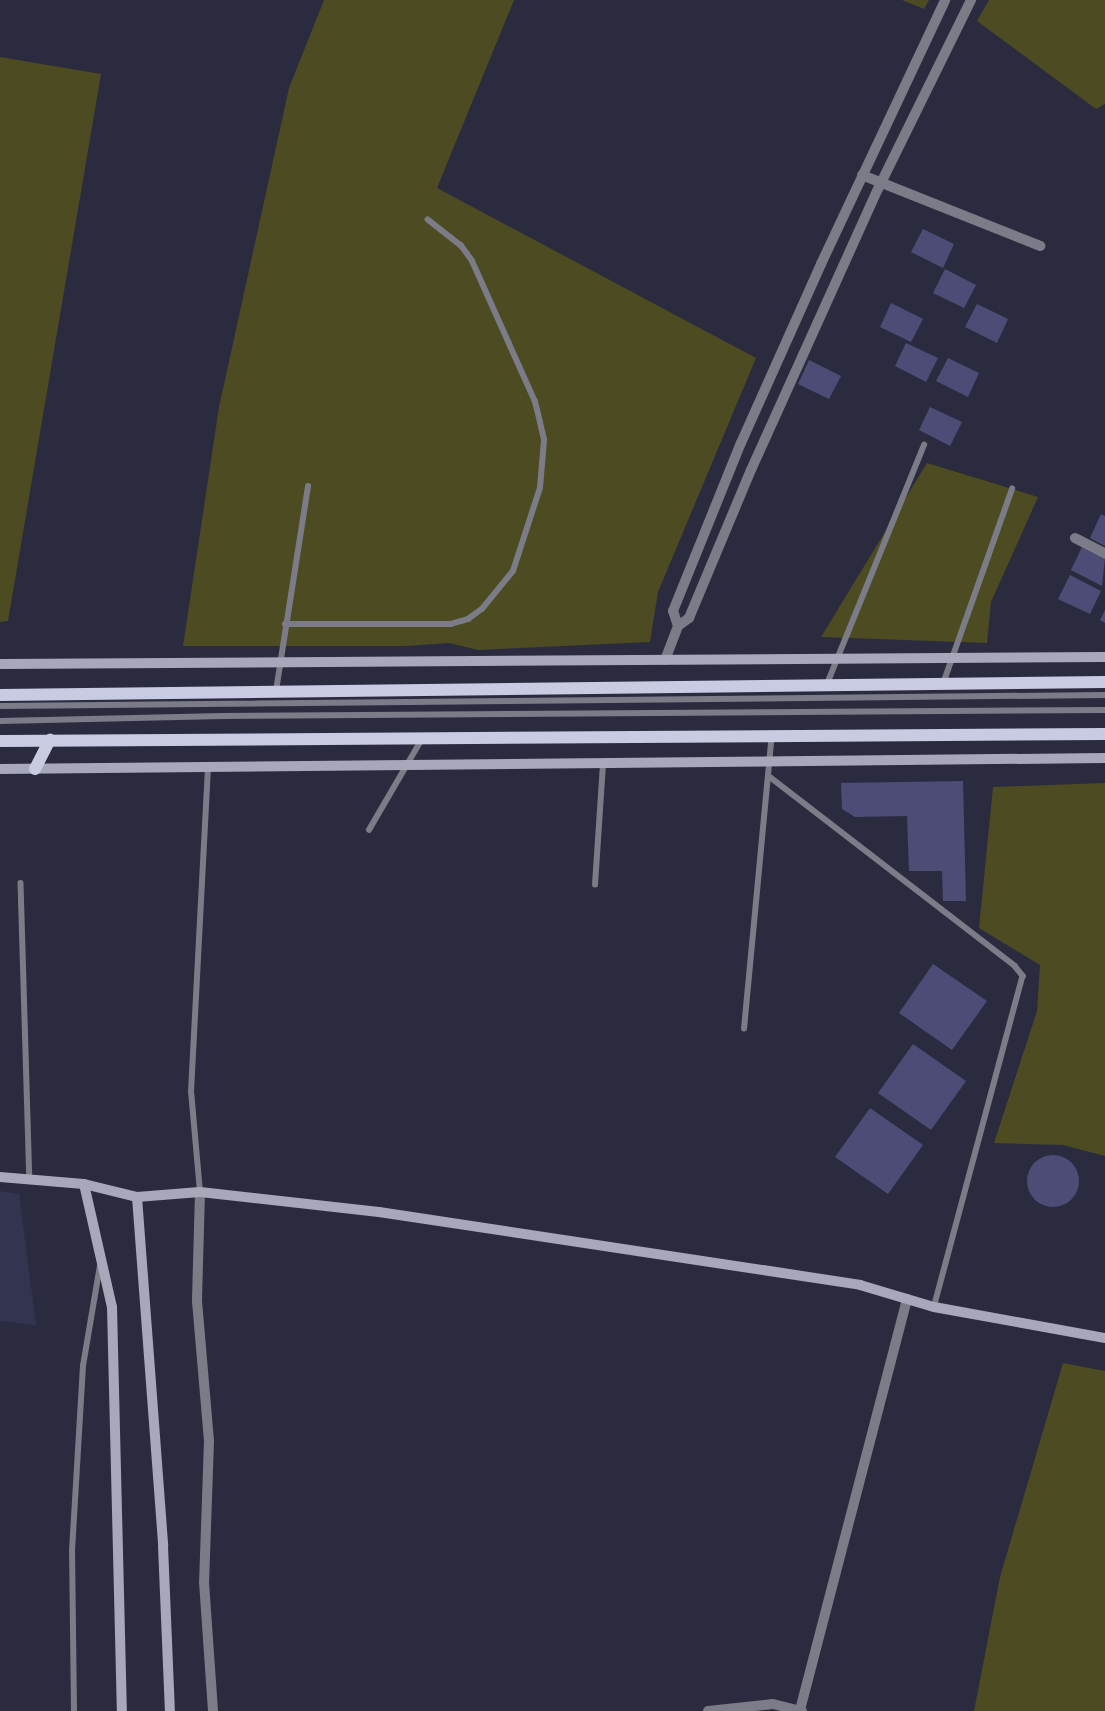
<!DOCTYPE html>
<html>
<head>
<meta charset="utf-8">
<style>
  body { margin:0 }
  #map { position:relative; width:1105px; height:1711px; overflow:hidden; background:#2b2b40; font-family:Ubuntu,sans-serif }
  div>[style] { position:absolute }
  .built>* { inset:0; background:#33344f }
  .green>* { inset:0; background:#4c4b21 }
  .building>* { inset:0; background:#4c4c76 }
  .round { border-radius:50% }
  .lane>* { height:5.5px; margin:-2.75px; padding:0 2.75px; transform-origin:2.75px; border-radius:2.75px; background:#7b7c87 }
  .street>* { height:10px; margin:-5px; padding:0 5px; transform-origin:5px; border-radius:5px; background:#7b7c87 }
  .secondary>* { height:10px; margin:-5px; padding:0 5px; transform-origin:5px; border-radius:5px; background:#a7a8ba }
  .primary>* { height:12px; margin:-6px; padding:0 6px; transform-origin:6px; border-radius:6px; background:#c9cbe2 }
  span { translate:-50% -50%; white-space:nowrap; text-align:center; line-height:1.15; -webkit-text-stroke:4.5px #2b2b40; paint-order:stroke }
</style>
</head>
<body>
<div id="map">
  <div class="built">
    <div style="clip-path:polygon(0 1191px,19px 1194px,36px 1325px,0 1321px)"></div>
  </div>
  <div class="green">
    <div style="clip-path:polygon(324px 0,514px 0,437px 188px,756px 358px,658px 592px,650px 642px,478px 650px,449px 643px,406px 646px,183px 646px,219px 407px,289px 88px)"></div>
    <div style="clip-path:polygon(902px 0,929px 0,924px 9px)"></div>
    <div style="clip-path:polygon(989px 0,1105px 0,1105px 104px,1096px 109px,977px 21px)"></div>
    <div style="clip-path:polygon(0 57px,101px 74px,8px 621px,0 622px)"></div>
    <div style="clip-path:polygon(927px 463px,1038px 497px,991px 602px,987px 643px,821px 637px)"></div>
    <div style="clip-path:polygon(1105px 783px,1105px 1156px,1063px 1145px,994px 1143px,1037px 1011px,1040px 965px,979px 928px,993px 787px)"></div>
    <div style="clip-path:polygon(1063px 1363px,1105px 1371px,1105px 1711px,974px 1711px,1000px 1577px)"></div>
  </div>
  <div class="building">
    <div style="clip-path:polygon(923px 229px,954px 244px,943px 268px,911px 252px)"></div>
    <div style="clip-path:polygon(945px 269px,976px 285px,964px 308px,933px 293px)"></div>
    <div style="clip-path:polygon(891px 303px,923px 319px,911px 342px,880px 327px)"></div>
    <div style="clip-path:polygon(977px 304px,1008px 319px,997px 343px,965px 327px)"></div>
    <div style="clip-path:polygon(906px 343px,938px 358px,926px 382px,895px 366px)"></div>
    <div style="clip-path:polygon(948px 358px,979px 373px,968px 397px,936px 381px)"></div>
    <div style="clip-path:polygon(809px 360px,841px 376px,829px 399px,798px 384px)"></div>
    <div style="clip-path:polygon(930px 407px,962px 422px,950px 446px,919px 430px)"></div>
    <div style="clip-path:polygon(1101px 514px,1105px 516px,1105px 546px,1090px 538px)"></div>
    <div style="clip-path:polygon(1082px 547px,1105px 558px,1102px 586px,1071px 570px)"></div>
    <div style="clip-path:polygon(1070px 575px,1101px 591px,1090px 614px,1058px 599px)"></div>
    <div style="clip-path:polygon(1105px 610px,1105px 623px,1100px 620px)"></div>
    <div style="clip-path:polygon(963px 781px,966px 901px,943px 901px,942px 871px,909px 871px,907px 816px,855px 817px,842px 809px,841px 783px)"></div>
    <div style="clip-path:polygon(933px 964px,987px 1001px,952px 1050px,899px 1013px)"></div>
    <div style="clip-path:polygon(913px 1044px,966px 1081px,931px 1130px,878px 1093px)"></div>
    <div style="clip-path:polygon(870px 1108px,923px 1145px,888px 1194px,835px 1157px)"></div>
    <div class="round" style="left:1027px;top:1155px;width:52px;height:52px"></div>
  </div>
  <div class="lane">
    <div style="left:285px;top:624px;width:166px"></div>
    <div style="left:451px;top:624px;width:18px;rotate:-16deg"></div>
    <div style="left:468px;top:619px;width:17px;rotate:-36deg"></div>
    <div style="left:482px;top:609px;width:49px;rotate:-50.8deg"></div>
    <div style="left:513px;top:571px;width:87px;rotate:-72deg"></div>
    <div style="left:540px;top:488px;width:48px;rotate:-85.2deg"></div>
    <div style="left:544px;top:440px;width:18px;rotate:-103deg"></div>
    <div style="left:540px;top:422px;width:21px;rotate:-104deg"></div>
    <div style="left:535px;top:402px;width:154px;rotate:-114.1deg"></div>
    <div style="left:472px;top:261px;width:19px;rotate:-126deg"></div>
    <div style="left:461px;top:246px;width:42px;rotate:-141.8deg"></div>
    <div style="left:827px;top:684px;width:258px;rotate:-67.9deg"></div>
    <div style="left:943px;top:684px;width:207px;rotate:-70.5deg"></div>
    <div style="left:276px;top:691px;width:207px;rotate:-81.1deg"></div>
    <div style="left:0;top:706px;width:1105px;rotate:-0.57deg"></div>
    <div style="left:0;top:721px;width:223px;rotate:-1.3deg"></div>
    <div style="left:223px;top:716px;width:882px;rotate:-0.39deg"></div>
    <div style="left:770px;top:777px;width:309px;rotate:37.6deg"></div>
    <div style="left:1015px;top:966px;width:13px;rotate:51deg"></div>
    <div style="left:1023px;top:976px;width:343px;rotate:105deg"></div>
    <div style="left:369px;top:830px;width:105px;rotate:-59.8deg"></div>
    <div style="left:21px;top:883px;width:298px;rotate:88.3deg"></div>
    <div style="left:595px;top:885px;width:122px;rotate:-86.2deg"></div>
    <div style="left:744px;top:1029px;width:295px;rotate:-84.6deg"></div>
    <div style="left:200px;top:1192px;width:100px;rotate:-95.1deg"></div>
    <div style="left:191px;top:1092px;width:324px;rotate:-87deg"></div>
    <div style="left:74px;top:1711px;width:160px;rotate:-90.7deg"></div>
    <div style="left:72px;top:1551px;width:185px;rotate:-86.6deg"></div>
    <div style="left:83px;top:1366px;width:102px;rotate:-80.4deg"></div>
  </div>
  <div class="street">
    <div style="left:862px;top:175px;width:192px;rotate:21.7deg"></div>
    <div style="left:1075px;top:538px;width:34px;rotate:27deg"></div>
    <div style="left:678px;top:626px;width:16px;rotate:-108deg"></div>
    <div style="left:673px;top:611px;width:181px;rotate:-68deg"></div>
    <div style="left:741px;top:443px;width:196px;rotate:-65.9deg"></div>
    <div style="left:821px;top:264px;width:292px;rotate:-64.8deg"></div>
    <div style="left:665px;top:660px;width:36px;rotate:-69deg"></div>
    <div style="left:678px;top:626px;width:14px;rotate:-36deg"></div>
    <div style="left:689px;top:618px;width:160px;rotate:-67.3deg"></div>
    <div style="left:751px;top:470px;width:308px;rotate:-65.7deg"></div>
    <div style="left:878px;top:189px;width:211px;rotate:-63.8deg"></div>
    <div style="left:200px;top:1192px;width:109px;rotate:91.6deg"></div>
    <div style="left:197px;top:1301px;width:141px;rotate:85.1deg"></div>
    <div style="left:209px;top:1441px;width:141px;rotate:92deg"></div>
    <div style="left:204px;top:1582px;width:129px;rotate:86deg"></div>
    <div style="left:800px;top:1710px;width:425px;rotate:-75.4deg"></div>
    <div style="left:708px;top:1711px;width:65px;rotate:-6.1deg"></div>
    <div style="left:773px;top:1704px;width:30px;rotate:14deg"></div>
  </div>
  <div class="secondary">
    <div style="left:0;top:664px;width:1105px;rotate:-0.36deg"></div>
    <div style="left:0;top:769px;width:1105px;rotate:-0.57deg"></div>
    <div style="left:0;top:1177px;width:84px;rotate:4.8deg"></div>
    <div style="left:84px;top:1184px;width:55px;rotate:13.8deg"></div>
    <div style="left:137px;top:1197px;width:63px;rotate:-4.5deg"></div>
    <div style="left:200px;top:1192px;width:180px;rotate:6.4deg"></div>
    <div style="left:379px;top:1212px;width:487px;rotate:8.6deg"></div>
    <div style="left:860px;top:1285px;width:77px;rotate:16.6deg"></div>
    <div style="left:934px;top:1307px;width:174px;rotate:10.3deg"></div>
    <div style="left:84px;top:1184px;width:126px;rotate:77.2deg"></div>
    <div style="left:112px;top:1307px;width:404px;rotate:88.6deg"></div>
    <div style="left:137px;top:1197px;width:350px;rotate:85.7deg"></div>
    <div style="left:163px;top:1546px;width:165px;rotate:87.6deg"></div>
  </div>
  <div class="primary">
    <div style="left:0;top:695px;width:1105px;rotate:-0.67deg"></div>
    <div style="left:0;top:741px;width:1105px;rotate:-0.36deg"></div>
    <div style="left:35px;top:769px;width:33px;rotate:-63deg"></div>
  </div>
</div>
</body>
</html>
